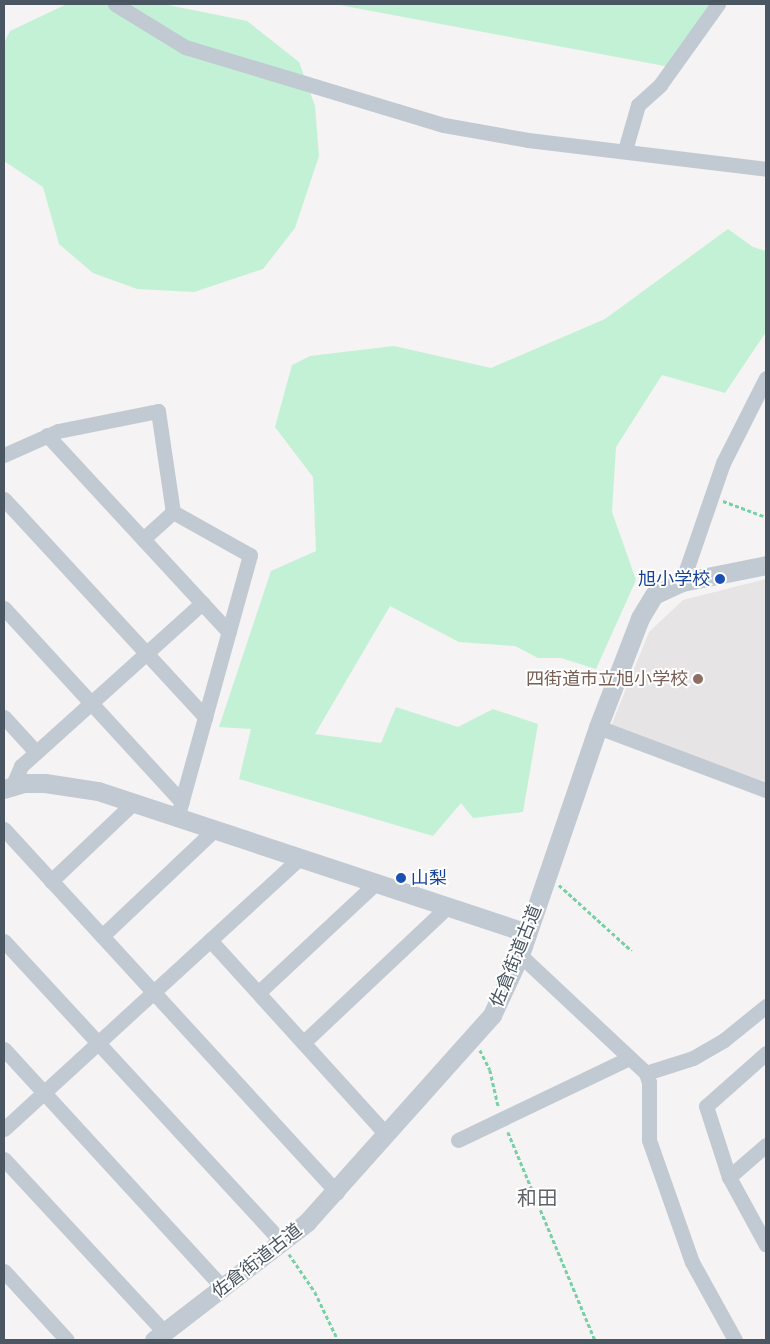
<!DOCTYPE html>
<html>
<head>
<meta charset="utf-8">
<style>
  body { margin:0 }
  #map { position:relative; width:770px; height:1344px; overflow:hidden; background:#f5f3f3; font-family:"IBM Plex Sans","Noto Sans JP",sans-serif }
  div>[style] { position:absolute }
  .education>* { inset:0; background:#e6e4e5 }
  .green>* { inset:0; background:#c3f1d5 }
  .path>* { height:2.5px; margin-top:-1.25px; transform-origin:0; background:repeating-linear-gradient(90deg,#7ad0a6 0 4px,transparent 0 6.5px) }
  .minor>* { height:15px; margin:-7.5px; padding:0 7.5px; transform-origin:7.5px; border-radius:7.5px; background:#c1cad2 }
  .tertiary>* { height:19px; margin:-9.5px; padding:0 9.5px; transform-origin:9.5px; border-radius:9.5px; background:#c1cad2 }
  .dots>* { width:14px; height:14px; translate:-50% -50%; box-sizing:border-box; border:2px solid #fff; border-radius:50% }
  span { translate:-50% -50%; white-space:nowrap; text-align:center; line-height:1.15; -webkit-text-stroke:4px #fff; paint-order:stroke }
  .transit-label { font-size:18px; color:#164399 }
  .right { translate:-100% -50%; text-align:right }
  .left { translate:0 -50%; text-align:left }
  .education-label { font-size:18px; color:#785e54 }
  .street-label { font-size:18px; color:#4a5661 }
  .quarter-label { font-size:20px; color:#5f6368 }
  .frame { position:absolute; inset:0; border:5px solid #4a5661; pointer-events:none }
</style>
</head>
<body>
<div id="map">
  <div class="education">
    <div style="clip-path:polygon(766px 579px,766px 782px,611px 726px,649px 632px,683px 600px)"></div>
  </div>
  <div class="green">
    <div style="clip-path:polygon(67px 4px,163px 4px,247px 21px,299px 62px,315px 106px,319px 156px,295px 228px,263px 269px,194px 292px,137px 289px,93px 273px,59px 244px,43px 187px,4px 161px,4px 43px,10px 31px)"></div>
    <div style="clip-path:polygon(334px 4px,710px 4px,670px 67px)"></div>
    <div style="clip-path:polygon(728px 229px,753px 247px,766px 251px,766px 332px,725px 393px,662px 375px,616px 447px,612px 512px,636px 580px,596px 669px,561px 658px,538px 658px,515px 646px,459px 642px,390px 606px,315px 734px,381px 743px,396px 707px,458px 727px,493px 709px,538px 724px,523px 812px,473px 818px,461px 803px,433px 836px,239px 779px,251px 729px,219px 727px,271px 571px,316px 551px,313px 477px,275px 427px,292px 365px,310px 356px,394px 346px,491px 368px,605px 319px)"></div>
  </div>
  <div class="path">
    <div style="left:723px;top:501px;width:46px;rotate:20.4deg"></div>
    <div style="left:559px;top:885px;width:98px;rotate:42.1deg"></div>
    <div style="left:480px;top:1050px;width:22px;rotate:63deg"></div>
    <div style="left:490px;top:1070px;width:37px;rotate:77deg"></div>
    <div style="left:508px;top:1132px;width:225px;rotate:67.3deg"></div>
    <div style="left:289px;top:1254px;width:46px;rotate:55.6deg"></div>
    <div style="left:315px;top:1292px;width:53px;rotate:64.4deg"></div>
  </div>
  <div class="minor">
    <div style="left:115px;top:4px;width:82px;rotate:31.6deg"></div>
    <div style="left:185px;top:47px;width:270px;rotate:16.8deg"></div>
    <div style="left:444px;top:125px;width:85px;rotate:10.1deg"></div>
    <div style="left:528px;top:140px;width:240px;rotate:6.9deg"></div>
    <div style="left:625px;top:150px;width:47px;rotate:-73.9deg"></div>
    <div style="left:638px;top:105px;width:30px;rotate:-42deg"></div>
    <div style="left:660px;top:85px;width:100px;rotate:-54.4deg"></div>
    <div style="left:47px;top:435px;width:268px;rotate:47.3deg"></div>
    <div style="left:4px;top:455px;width:59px;rotate:-24deg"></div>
    <div style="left:58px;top:431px;width:102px;rotate:-11.3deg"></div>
    <div style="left:158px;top:411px;width:102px;rotate:81.6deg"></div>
    <div style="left:173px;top:512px;width:88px;rotate:29.2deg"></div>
    <div style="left:250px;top:555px;width:274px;rotate:105.5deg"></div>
    <div style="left:4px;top:499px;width:297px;rotate:47.3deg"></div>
    <div style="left:143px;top:539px;width:40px;rotate:-42deg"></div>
    <div style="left:682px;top:582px;width:126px;rotate:-71deg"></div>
    <div style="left:723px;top:463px;width:95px;rotate:-63.2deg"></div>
    <div style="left:4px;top:608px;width:263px;rotate:47.5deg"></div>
    <div style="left:4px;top:717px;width:47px;rotate:47.6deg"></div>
    <div style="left:598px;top:727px;width:179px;rotate:20.6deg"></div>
    <div style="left:13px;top:785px;width:21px;rotate:-67deg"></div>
    <div style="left:21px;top:766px;width:244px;rotate:-42deg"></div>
    <div style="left:4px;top:829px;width:493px;rotate:47.5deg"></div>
    <div style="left:51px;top:881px;width:112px;rotate:-43.5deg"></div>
    <div style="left:102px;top:936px;width:151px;rotate:-43.4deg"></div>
    <div style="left:210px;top:940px;width:262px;rotate:47.8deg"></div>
    <div style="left:4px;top:941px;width:410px;rotate:47.3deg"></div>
    <div style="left:520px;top:955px;width:173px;rotate:43.1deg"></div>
    <div style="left:646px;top:1073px;width:9px;rotate:72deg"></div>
    <div style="left:649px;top:1082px;width:58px;rotate:90deg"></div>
    <div style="left:649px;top:1140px;width:129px;rotate:70.6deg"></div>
    <div style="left:692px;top:1262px;width:89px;rotate:61.1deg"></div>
    <div style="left:259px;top:992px;width:160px;rotate:-43deg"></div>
    <div style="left:305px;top:1041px;width:195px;rotate:-43.3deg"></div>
    <div style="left:4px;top:1049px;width:324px;rotate:47.5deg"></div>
    <div style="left:766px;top:1053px;width:80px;rotate:138.5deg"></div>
    <div style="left:706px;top:1106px;width:75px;rotate:72.1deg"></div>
    <div style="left:729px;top:1177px;width:77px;rotate:61.4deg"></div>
    <div style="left:646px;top:1073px;width:49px;rotate:-17.7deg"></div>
    <div style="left:693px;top:1058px;width:36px;rotate:-30deg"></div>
    <div style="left:724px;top:1040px;width:54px;rotate:-39deg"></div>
    <div style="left:4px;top:1129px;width:400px;rotate:-42.5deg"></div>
    <div style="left:458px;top:1140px;width:190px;rotate:-25.6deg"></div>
    <div style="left:4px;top:1159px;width:236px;rotate:47.2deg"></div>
    <div style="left:729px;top:1177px;width:49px;rotate:-40.9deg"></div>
    <div style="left:4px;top:1271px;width:93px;rotate:47.6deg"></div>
  </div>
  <div class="tertiary">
    <div style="left:4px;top:789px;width:21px;rotate:-17deg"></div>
    <div style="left:24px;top:783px;width:21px"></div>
    <div style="left:45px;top:783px;width:54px;rotate:8.6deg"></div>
    <div style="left:98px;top:791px;width:452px;rotate:18.3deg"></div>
    <div style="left:154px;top:1340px;width:193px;rotate:-37.6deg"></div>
    <div style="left:307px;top:1222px;width:278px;rotate:-48.2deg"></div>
    <div style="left:492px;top:1015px;width:66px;rotate:-65deg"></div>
    <div style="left:520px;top:955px;width:241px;rotate:-71.1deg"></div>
    <div style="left:598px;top:727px;width:117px;rotate:-68.9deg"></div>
    <div style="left:640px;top:618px;width:27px;rotate:-59deg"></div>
    <div style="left:654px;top:595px;width:31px;rotate:-25deg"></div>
    <div style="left:682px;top:582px;width:86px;rotate:-11.4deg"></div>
  </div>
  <div class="dots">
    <div style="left:720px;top:579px;background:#1a4fb4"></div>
    <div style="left:698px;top:679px;background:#8d6e63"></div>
    <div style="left:401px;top:878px;background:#1a4fb4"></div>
  </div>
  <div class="transit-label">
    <span class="right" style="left:710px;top:579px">旭小学校</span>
    <span class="left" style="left:411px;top:878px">山梨</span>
  </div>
  <div class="education-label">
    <span class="right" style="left:688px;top:679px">四街道市立旭小学校</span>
  </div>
  <div class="street-label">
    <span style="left:516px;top:956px;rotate:-68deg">佐倉街道古道</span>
    <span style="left:257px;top:1261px;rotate:-38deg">佐倉街道古道</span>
  </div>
  <div class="quarter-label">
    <span style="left:537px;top:1197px">和田</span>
  </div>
  <div class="frame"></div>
</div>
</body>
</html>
